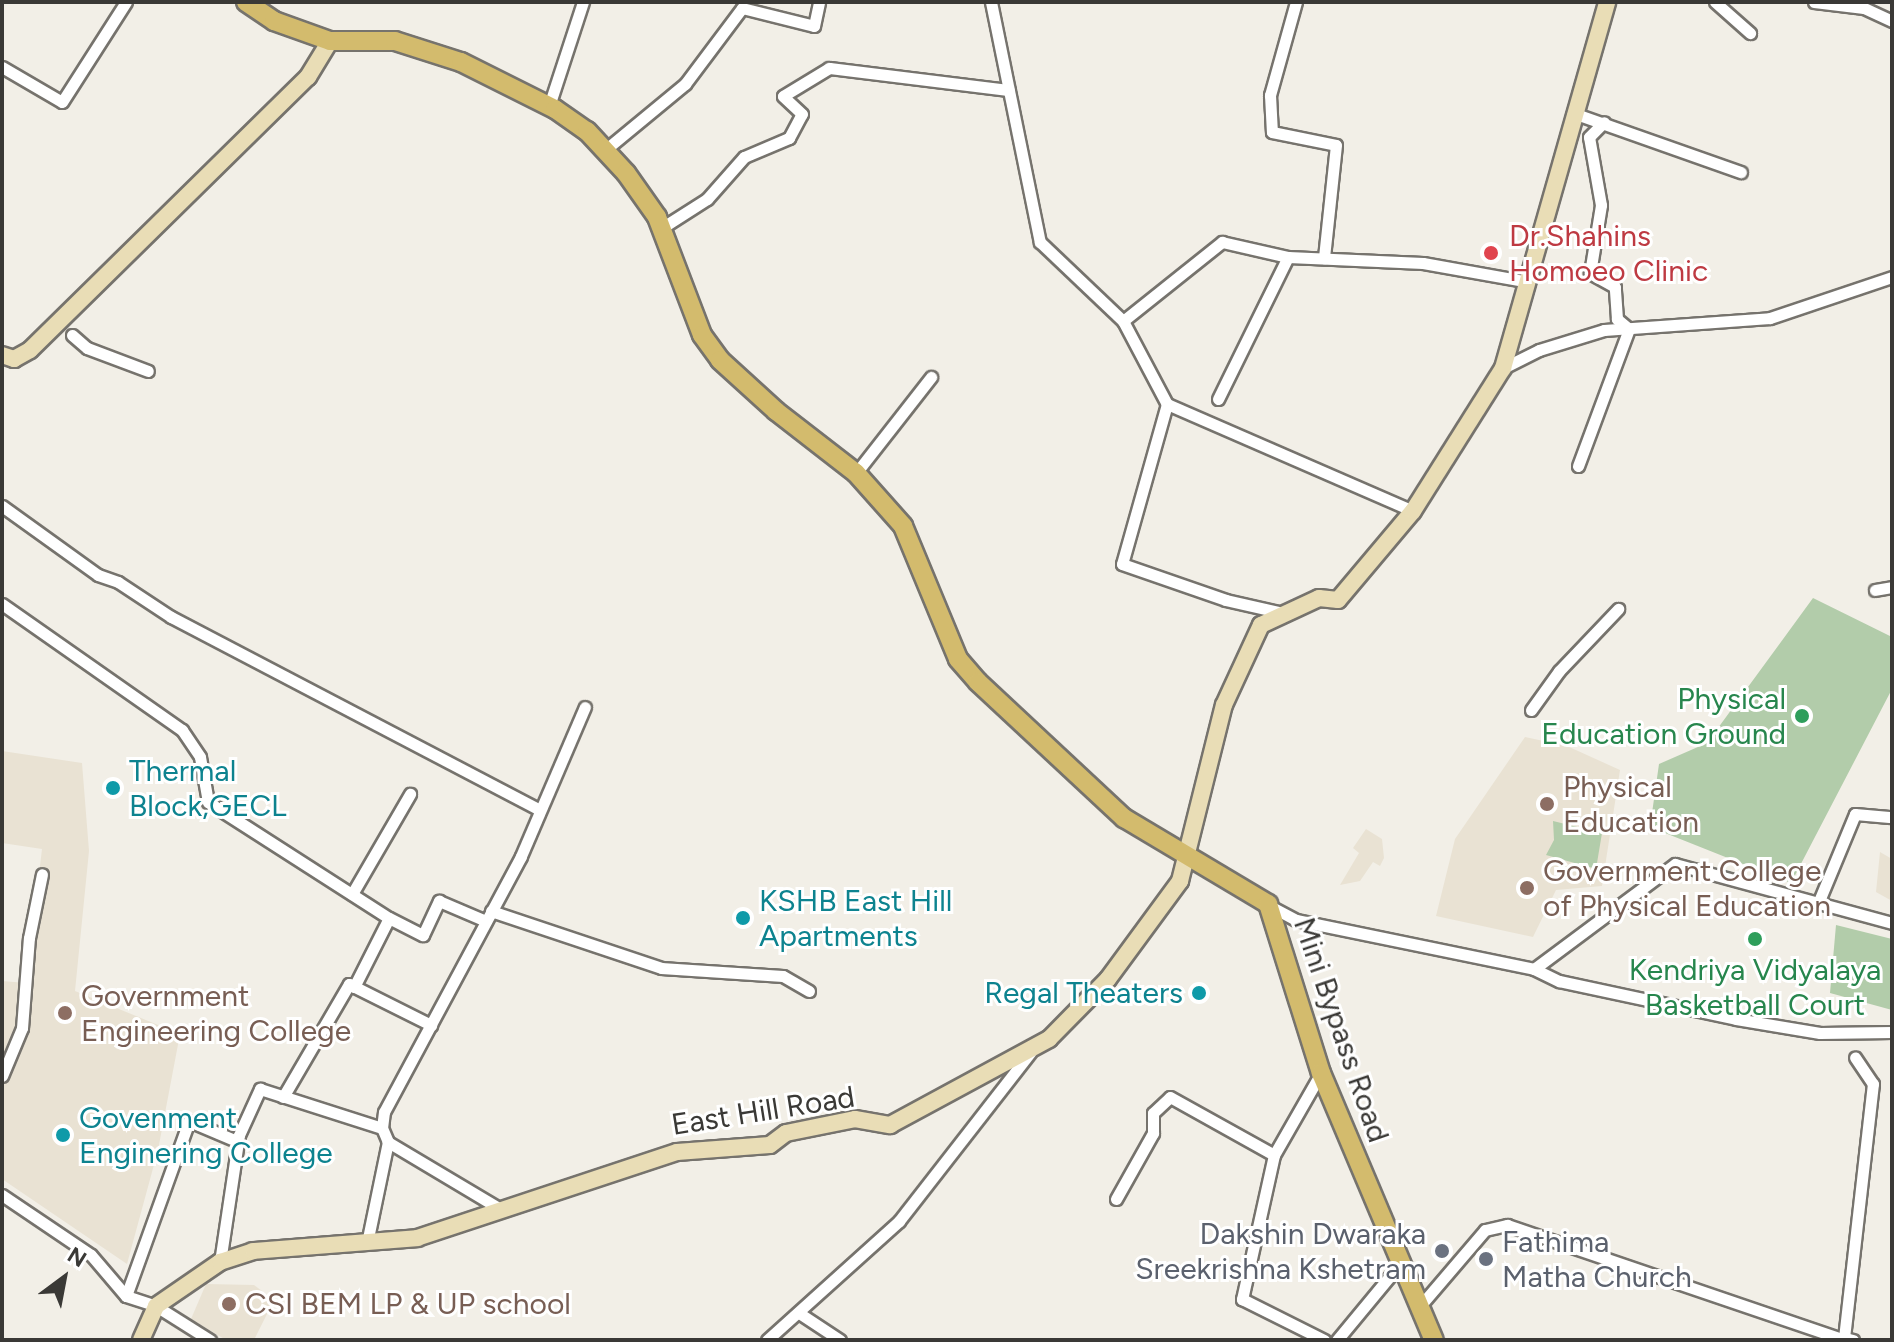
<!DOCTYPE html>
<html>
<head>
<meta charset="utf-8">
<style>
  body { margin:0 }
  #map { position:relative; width:1894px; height:1342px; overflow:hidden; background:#f2efe7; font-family:Figtree,sans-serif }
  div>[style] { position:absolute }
  .built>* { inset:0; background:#e9e2d3 }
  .green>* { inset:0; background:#b2ccaa }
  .roads { filter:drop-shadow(2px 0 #76736d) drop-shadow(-2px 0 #76736d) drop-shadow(0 2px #76736d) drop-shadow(0 -2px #76736d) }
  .street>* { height:11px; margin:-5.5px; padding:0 5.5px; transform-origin:5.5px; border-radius:5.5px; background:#fff }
  .secondary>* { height:16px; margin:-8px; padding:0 8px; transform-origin:8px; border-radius:8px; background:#e9ddb6 }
  .primary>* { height:18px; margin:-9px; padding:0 9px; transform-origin:9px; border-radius:9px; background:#d3bb6d }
  .dots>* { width:22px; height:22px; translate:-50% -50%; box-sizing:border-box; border:4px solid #fff; border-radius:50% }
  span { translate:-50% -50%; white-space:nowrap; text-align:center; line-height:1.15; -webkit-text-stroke:6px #fff; paint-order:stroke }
  .health-label { font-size:30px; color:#be3a42 }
  .left { translate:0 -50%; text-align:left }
  .leisure-label { font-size:30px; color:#27864d }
  .right { translate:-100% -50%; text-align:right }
  .culture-label { font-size:30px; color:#0d838f }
  .education-label { font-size:30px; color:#785e54 }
  .street-label { font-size:30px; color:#3a3936 }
  .worship-label { font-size:30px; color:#5b616d }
  .frame { position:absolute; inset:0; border:4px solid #3a3936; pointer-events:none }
  .north { position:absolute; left:24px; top:1238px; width:80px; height:80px; -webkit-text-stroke:6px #fff; paint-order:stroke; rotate:32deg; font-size:22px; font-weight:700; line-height:32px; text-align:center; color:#3a3936 }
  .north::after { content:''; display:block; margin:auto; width:28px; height:36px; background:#3a3936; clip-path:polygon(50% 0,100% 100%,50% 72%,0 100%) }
</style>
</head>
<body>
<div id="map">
  <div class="built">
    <div style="clip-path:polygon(1525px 737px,1567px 746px,1620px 770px,1602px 886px,1556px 890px,1533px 937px,1436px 916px,1455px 839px)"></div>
    <div style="clip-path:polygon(2px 751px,82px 763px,89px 851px,75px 991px,180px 1034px,158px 1150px,127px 1264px,2px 1179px,2px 981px,26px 983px,42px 849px,2px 843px)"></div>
    <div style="clip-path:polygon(1366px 829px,1382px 839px,1384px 858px,1380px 866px,1373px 862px,1360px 881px,1340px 885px,1359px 853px,1353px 848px)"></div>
    <div style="clip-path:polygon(1880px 852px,1892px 859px,1892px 901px,1876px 892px)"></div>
    <div style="clip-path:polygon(206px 1284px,254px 1285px,274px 1300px,254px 1340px,226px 1340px,191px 1319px)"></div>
  </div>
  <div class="green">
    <div style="clip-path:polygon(1813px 598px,1892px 637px,1892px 689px,1791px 883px,1650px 827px,1659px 764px,1707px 743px)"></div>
    <div style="clip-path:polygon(1553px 821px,1602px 833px,1596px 869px,1546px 855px,1554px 840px)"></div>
    <div style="clip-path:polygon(1836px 925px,1892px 939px,1892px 1010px,1830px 993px)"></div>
  </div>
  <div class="roads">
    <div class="street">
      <div style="left:991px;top:2px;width:245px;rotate:78.5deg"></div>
      <div style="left:1040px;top:242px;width:115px;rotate:43.6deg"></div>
      <div style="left:1123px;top:321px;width:94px;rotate:62.1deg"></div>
      <div style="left:1167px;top:404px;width:268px;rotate:23.5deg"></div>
      <div style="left:1296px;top:2px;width:97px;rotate:105.6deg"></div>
      <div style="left:1270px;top:95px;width:37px;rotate:87deg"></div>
      <div style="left:1272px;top:132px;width:65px;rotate:11.5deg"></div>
      <div style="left:1336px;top:145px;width:114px;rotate:96.1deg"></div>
      <div style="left:1715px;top:2px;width:47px;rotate:41.5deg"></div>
      <div style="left:1814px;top:2px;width:50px;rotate:6.8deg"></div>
      <div style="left:1864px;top:8px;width:31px;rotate:25deg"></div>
      <div style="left:2px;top:67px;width:69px;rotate:30.3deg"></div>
      <div style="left:62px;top:102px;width:119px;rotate:-57.4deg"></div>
      <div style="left:549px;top:106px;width:109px;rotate:-71.9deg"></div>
      <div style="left:1573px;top:113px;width:178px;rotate:19.4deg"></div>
      <div style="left:605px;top:150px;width:104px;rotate:-39.5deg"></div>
      <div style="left:685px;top:84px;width:95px;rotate:-53.1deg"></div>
      <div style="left:742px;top:8px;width:74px;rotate:14deg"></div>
      <div style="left:814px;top:26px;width:25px;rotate:-78deg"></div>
      <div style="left:660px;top:229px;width:56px;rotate:-32.6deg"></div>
      <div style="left:707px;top:199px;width:56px;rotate:-48.6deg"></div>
      <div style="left:744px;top:157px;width:49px;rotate:-22.9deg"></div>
      <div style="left:789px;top:138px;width:27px;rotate:-62deg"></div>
      <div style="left:802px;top:114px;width:26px;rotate:-137deg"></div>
      <div style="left:783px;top:96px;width:54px;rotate:-31.3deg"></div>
      <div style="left:829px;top:68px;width:181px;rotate:7deg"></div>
      <div style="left:1123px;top:321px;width:127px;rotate:-38.6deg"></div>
      <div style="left:1222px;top:242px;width:68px;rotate:12.8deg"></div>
      <div style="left:72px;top:335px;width:20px;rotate:41deg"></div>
      <div style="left:87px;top:348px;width:65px;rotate:20.7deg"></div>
      <div style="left:1503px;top:368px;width:40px;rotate:-26.6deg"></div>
      <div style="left:1539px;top:350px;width:68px;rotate:-17.1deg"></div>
      <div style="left:1604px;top:330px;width:166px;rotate:-4.1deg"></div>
      <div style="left:1770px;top:318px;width:129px;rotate:-18.6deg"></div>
      <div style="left:1218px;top:399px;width:158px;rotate:-63.8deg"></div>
      <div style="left:1288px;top:257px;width:135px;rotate:2.5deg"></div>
      <div style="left:1423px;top:263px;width:103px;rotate:10.1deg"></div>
      <div style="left:1167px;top:404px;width:166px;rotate:105.7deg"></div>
      <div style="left:1122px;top:564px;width:110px;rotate:19.1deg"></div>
      <div style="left:1226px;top:600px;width:58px;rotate:12.8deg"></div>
      <div style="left:1578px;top:466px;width:146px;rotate:-69.6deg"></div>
      <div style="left:1629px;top:329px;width:16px;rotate:-140deg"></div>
      <div style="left:1617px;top:319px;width:32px;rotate:-94deg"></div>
      <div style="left:1615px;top:287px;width:29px;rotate:-151deg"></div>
      <div style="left:1590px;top:273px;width:69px;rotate:-80.8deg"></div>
      <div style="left:1601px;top:205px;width:69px;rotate:-100deg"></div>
      <div style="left:1589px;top:137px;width:21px;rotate:-45deg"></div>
      <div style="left:856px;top:473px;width:122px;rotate:-52deg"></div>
      <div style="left:2px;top:506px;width:118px;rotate:35.7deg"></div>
      <div style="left:98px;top:575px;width:21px;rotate:19deg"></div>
      <div style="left:118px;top:582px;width:64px;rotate:33.4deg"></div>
      <div style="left:171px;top:617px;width:416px;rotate:27.6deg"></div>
      <div style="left:1875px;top:590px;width:17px;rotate:-10deg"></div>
      <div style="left:2px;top:604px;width:220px;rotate:35deg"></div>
      <div style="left:182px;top:730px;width:32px;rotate:56deg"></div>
      <div style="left:200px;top:757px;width:46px;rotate:79.9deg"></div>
      <div style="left:208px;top:802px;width:215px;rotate:32.7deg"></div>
      <div style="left:1531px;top:710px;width:48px;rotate:-54.3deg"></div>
      <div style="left:1559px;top:671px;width:86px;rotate:-46.4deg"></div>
      <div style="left:352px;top:894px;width:116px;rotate:-59.9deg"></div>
      <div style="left:1819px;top:901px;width:94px;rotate:-67.5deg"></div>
      <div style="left:1855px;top:814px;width:37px;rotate:5deg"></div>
      <div style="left:1268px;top:905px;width:32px;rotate:28deg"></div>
      <div style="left:1296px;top:920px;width:243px;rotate:11.6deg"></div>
      <div style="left:1534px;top:969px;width:176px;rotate:-36.7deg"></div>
      <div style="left:1675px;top:864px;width:225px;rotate:15.2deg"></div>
      <div style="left:491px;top:911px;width:179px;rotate:18.5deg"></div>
      <div style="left:661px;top:968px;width:122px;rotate:3.8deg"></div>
      <div style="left:783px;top:976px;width:30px;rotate:30deg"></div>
      <div style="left:1534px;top:969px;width:28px;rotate:26deg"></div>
      <div style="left:1559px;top:981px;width:181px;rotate:12.1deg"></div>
      <div style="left:1736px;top:1019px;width:85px;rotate:9.5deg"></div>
      <div style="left:1820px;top:1033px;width:72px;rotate:-0.8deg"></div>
      <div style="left:354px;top:987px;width:77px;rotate:-63.1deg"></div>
      <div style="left:389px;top:918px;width:38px;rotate:27deg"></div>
      <div style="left:423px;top:935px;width:38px;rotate:-65deg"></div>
      <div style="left:439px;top:901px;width:51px;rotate:23.1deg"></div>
      <div style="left:2px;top:1076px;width:52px;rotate:-67.4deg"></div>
      <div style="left:22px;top:1028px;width:90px;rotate:-85.6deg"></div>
      <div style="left:29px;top:938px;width:65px;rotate:-78.5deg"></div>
      <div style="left:283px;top:1097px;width:131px;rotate:-59.7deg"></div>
      <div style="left:349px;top:984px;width:92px;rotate:26.6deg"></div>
      <div style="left:1274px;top:1155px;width:148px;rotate:102.5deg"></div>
      <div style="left:1242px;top:1299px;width:92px;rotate:26.6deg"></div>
      <div style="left:2px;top:1195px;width:107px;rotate:34deg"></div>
      <div style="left:91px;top:1255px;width:54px;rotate:49.5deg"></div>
      <div style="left:126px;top:1296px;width:32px;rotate:18deg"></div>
      <div style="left:156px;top:1306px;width:64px;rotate:32.2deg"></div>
      <div style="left:1116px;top:1199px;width:76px;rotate:-60.7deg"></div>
      <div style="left:1153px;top:1133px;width:20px;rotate:-90deg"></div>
      <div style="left:1153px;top:1113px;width:23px;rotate:-43deg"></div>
      <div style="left:1170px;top:1097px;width:119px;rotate:29.1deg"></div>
      <div style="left:1274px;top:1155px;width:95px;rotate:-60.2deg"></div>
      <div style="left:502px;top:1210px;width:133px;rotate:-149.2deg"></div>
      <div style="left:388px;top:1142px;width:15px;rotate:-113deg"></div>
      <div style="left:382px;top:1128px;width:16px;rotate:-83deg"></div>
      <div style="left:384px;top:1112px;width:290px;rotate:-61.8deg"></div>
      <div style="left:521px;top:856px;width:162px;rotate:-66.8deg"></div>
      <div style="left:367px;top:1243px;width:103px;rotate:-78.3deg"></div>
      <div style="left:220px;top:1262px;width:128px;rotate:-81.5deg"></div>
      <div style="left:239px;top:1135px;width:51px;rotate:-65.5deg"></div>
      <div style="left:260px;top:1089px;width:128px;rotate:17.7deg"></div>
      <div style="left:126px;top:1296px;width:186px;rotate:-70.2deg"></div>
      <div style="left:189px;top:1121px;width:54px;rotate:22.8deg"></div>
      <div style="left:1420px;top:1306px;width:100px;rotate:-49.5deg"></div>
      <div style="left:1485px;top:1230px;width:23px;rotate:-13deg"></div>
      <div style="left:1507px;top:1225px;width:356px;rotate:18.8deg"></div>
      <div style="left:799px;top:1313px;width:49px;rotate:33.4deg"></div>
      <div style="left:767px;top:1340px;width:178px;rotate:-42deg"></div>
      <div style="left:899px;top:1221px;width:213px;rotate:-52.1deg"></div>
      <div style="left:1337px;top:1340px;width:97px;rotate:-50.4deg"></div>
      <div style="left:1853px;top:1340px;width:9px;rotate:-167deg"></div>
      <div style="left:1844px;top:1338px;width:256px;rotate:-83.5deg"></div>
      <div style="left:1873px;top:1084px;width:32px;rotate:-124deg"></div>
    </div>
    <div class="secondary">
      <div style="left:2px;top:355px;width:13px;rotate:18deg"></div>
      <div style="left:14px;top:359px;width:18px;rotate:-29deg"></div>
      <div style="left:30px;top:350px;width:390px;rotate:-44.5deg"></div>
      <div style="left:308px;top:77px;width:42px;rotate:-58.6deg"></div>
      <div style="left:141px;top:1340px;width:37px;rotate:-66deg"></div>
      <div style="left:156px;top:1306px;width:78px;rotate:-34.5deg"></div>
      <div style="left:220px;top:1262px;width:35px;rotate:-18deg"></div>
      <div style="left:253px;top:1251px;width:165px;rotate:-4.5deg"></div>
      <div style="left:417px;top:1238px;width:274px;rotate:-18.3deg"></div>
      <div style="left:677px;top:1152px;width:93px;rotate:-4.3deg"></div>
      <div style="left:770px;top:1145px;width:20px;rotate:-37deg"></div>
      <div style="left:786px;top:1133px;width:70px;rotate:-11.5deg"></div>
      <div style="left:855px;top:1119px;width:36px;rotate:10deg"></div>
      <div style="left:890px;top:1125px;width:181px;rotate:-28.4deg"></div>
      <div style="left:1049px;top:1039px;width:84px;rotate:-45.5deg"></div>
      <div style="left:1108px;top:979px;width:122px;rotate:-53.7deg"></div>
      <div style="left:1180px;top:881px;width:181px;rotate:-76deg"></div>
      <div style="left:1224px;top:705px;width:88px;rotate:-65.2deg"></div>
      <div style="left:1261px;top:625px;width:64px;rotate:-25deg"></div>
      <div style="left:1319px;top:598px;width:19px;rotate:6deg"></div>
      <div style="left:1338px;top:600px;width:116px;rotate:-49.9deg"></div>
      <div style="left:1413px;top:511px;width:169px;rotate:-57.8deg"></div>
      <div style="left:1503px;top:368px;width:380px;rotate:-74.1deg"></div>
    </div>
    <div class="primary">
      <div style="left:246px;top:2px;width:34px;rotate:34deg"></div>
      <div style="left:274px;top:21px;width:59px;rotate:19.7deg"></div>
      <div style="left:330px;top:41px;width:65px"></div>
      <div style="left:395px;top:41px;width:69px;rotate:17.7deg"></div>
      <div style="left:461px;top:62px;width:105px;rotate:26.6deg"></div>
      <div style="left:555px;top:109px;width:39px;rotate:35deg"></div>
      <div style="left:587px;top:131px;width:57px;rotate:47.1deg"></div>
      <div style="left:626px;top:173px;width:54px;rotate:54.8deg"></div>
      <div style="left:657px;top:217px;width:126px;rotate:69.1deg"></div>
      <div style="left:702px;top:335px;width:31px;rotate:54deg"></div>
      <div style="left:720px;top:360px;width:76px;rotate:42.3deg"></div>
      <div style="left:776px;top:411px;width:101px;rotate:37.8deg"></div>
      <div style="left:856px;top:473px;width:71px;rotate:48.4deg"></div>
      <div style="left:903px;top:526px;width:144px;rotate:67.5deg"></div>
      <div style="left:958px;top:659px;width:30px;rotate:49deg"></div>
      <div style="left:978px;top:682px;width:200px;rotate:43deg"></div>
      <div style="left:1124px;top:818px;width:168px;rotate:30.8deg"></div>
      <div style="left:1268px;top:904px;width:177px;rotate:72.6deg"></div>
      <div style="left:1321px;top:1073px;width:290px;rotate:67.1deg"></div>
    </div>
  </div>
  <div class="dots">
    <div style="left:1491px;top:253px;background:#e0444e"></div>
    <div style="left:1802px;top:716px;background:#2e9e5b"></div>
    <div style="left:113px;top:788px;background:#0f9aa8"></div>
    <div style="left:1547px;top:804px;background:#8d6e63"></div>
    <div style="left:1527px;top:888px;background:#8d6e63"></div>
    <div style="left:743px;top:918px;background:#0f9aa8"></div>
    <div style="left:1755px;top:939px;background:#2e9e5b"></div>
    <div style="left:1199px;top:993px;background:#0f9aa8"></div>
    <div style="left:65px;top:1013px;background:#8d6e63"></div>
    <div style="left:63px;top:1135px;background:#0f9aa8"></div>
    <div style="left:1442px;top:1251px;background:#6b7280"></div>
    <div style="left:1486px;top:1259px;background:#6b7280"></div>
    <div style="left:229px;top:1304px;background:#8d6e63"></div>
  </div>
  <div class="health-label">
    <span class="left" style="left:1509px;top:253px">Dr.Shahins<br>Homoeo Clinic</span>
  </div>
  <div class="leisure-label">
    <span class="right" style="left:1786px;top:716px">Physical<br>Education Ground</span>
    <span style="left:1755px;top:987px">Kendriya Vidyalaya<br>Basketball Court</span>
  </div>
  <div class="culture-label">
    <span class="left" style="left:129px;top:788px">Thermal<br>Block,GECL</span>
    <span class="left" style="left:759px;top:918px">KSHB East Hill<br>Apartments</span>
    <span class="right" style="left:1183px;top:993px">Regal Theaters</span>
    <span class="left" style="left:79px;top:1135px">Govenment<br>Enginering College</span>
  </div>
  <div class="education-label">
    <span class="left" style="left:1563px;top:804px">Physical<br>Education</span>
    <span class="left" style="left:1543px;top:888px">Government College<br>of Physical Education</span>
    <span class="left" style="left:81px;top:1013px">Government<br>Engineering College</span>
    <span class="left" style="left:245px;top:1304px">CSI BEM LP &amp; UP school</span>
  </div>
  <div class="street-label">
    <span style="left:1341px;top:1030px;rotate:71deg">Mini Bypass Road</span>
    <span style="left:763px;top:1111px;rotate:-9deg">East Hill Road</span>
  </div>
  <div class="worship-label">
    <span class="right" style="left:1426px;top:1251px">Dakshin Dwaraka<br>Sreekrishna Kshetram</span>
    <span class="left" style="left:1502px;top:1259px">Fathima<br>Matha Church</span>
  </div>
  <div class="frame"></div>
  <div class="north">N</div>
</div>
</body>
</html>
